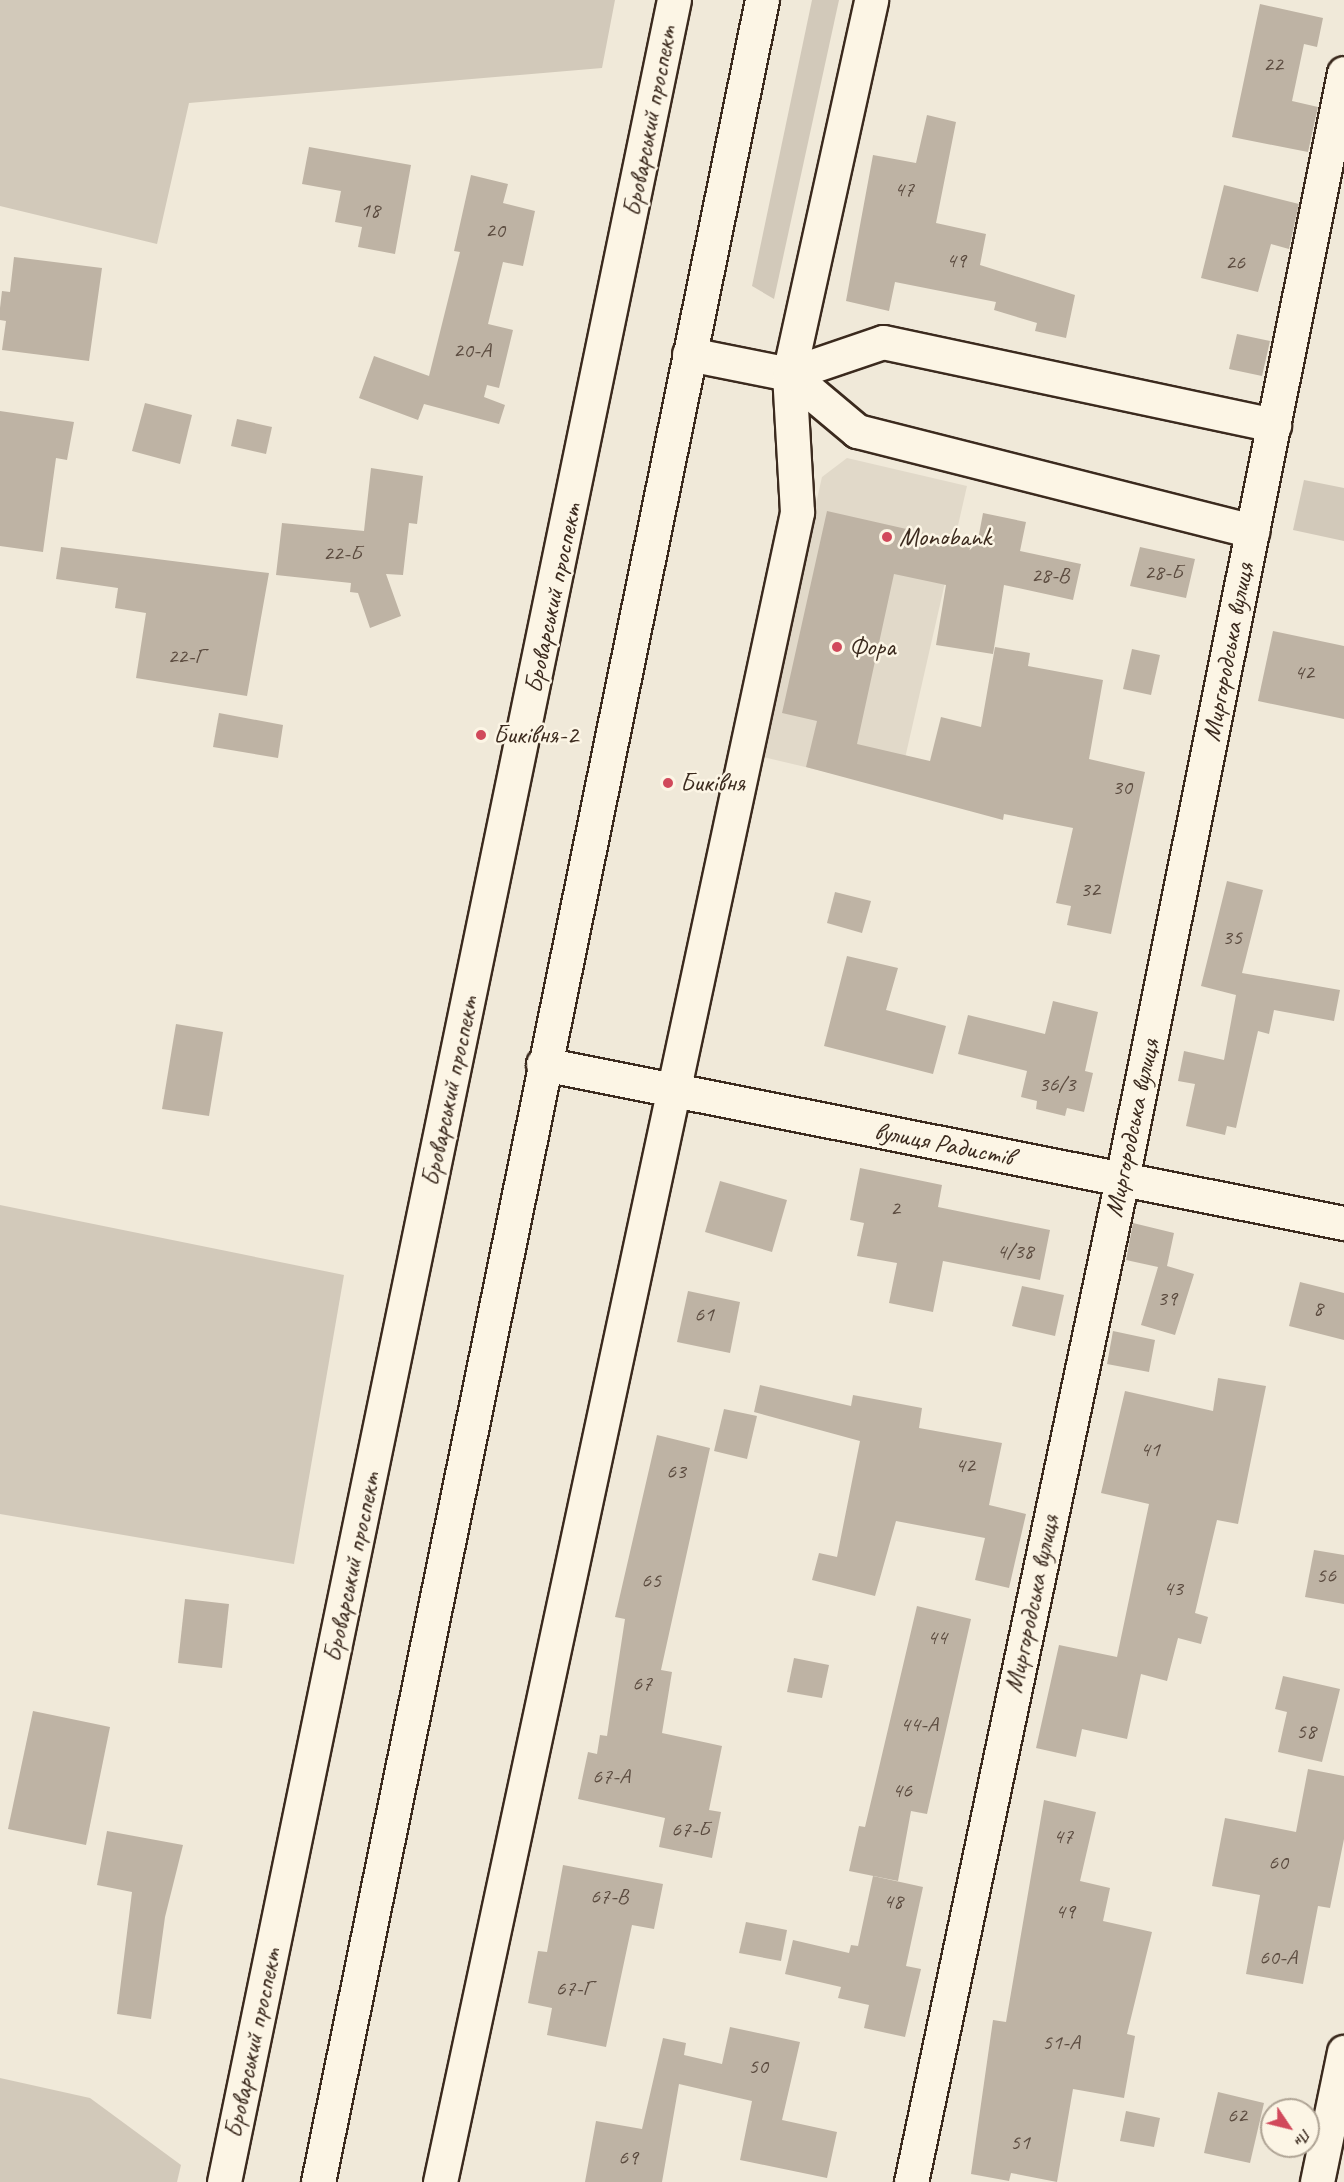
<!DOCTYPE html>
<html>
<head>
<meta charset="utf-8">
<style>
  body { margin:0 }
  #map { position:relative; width:1344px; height:2182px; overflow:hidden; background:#f0e9d9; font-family:Caveat,sans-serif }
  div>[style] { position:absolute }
  .built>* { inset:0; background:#e1d9c9 }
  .green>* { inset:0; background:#d2c9ba }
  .building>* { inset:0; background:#beb3a4 }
  .roads { filter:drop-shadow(2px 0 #3b2a1e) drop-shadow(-2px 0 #3b2a1e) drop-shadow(0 2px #3b2a1e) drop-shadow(0 -2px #3b2a1e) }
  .minor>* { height:33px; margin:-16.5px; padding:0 16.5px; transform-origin:16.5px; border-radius:16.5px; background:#fcf5e5 }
  .trunk>* { height:33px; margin:-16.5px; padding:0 16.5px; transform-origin:16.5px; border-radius:16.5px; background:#fcf5e5 }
  .dots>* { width:16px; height:16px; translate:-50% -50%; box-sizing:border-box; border:3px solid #fcf5e5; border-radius:50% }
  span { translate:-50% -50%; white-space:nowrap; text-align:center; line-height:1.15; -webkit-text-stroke:5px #fcf5e5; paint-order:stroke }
  .number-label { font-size:22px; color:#5c4c40 }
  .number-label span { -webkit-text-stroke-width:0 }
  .street-label { font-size:26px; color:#3b2a1e }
  .poi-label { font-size:26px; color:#3b2a1e }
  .left { translate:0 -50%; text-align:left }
  .north { position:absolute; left:1260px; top:2098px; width:60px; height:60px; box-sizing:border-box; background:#fcf5e5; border:2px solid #afa495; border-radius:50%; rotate:125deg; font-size:16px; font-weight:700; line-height:24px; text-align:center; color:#3b2a1e }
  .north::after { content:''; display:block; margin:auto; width:21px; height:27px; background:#d1495b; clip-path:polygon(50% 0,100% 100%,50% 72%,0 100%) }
</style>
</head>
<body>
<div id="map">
  <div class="built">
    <div style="clip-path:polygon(847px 458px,967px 486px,898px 789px,759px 756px,822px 477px)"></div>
  </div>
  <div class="green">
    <div style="clip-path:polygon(0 0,615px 0,602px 68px,189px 103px,157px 244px,0 206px)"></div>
    <div style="clip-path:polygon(812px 0,839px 0,774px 299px,752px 286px)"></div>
    <div style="clip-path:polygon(1304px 480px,1344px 488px,1344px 541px,1293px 530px)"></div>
    <div style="clip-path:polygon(0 1205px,344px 1275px,294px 1564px,0 1514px)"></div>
    <div style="clip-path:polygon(0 2078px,90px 2098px,181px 2165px,177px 2182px,0 2182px)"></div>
  </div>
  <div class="building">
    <div style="clip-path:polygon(1260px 4px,1323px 18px,1317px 47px,1304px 44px,1292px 101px,1318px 107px,1308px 152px,1232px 137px)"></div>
    <div style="clip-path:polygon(927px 115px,956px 122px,936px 223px,986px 234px,980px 265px,1075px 295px,1066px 338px,1035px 331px,1037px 323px,994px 310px,996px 302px,895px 282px,889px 311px,846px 301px,873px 155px,916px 163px)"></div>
    <div style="clip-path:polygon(309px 147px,411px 165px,395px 254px,358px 247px,362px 227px,335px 222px,341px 191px,302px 184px)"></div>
    <div style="clip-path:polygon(471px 175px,508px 184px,503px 203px,535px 211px,523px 266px,503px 262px,488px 324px,513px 330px,499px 388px,487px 385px,484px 397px,505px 405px,499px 424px,424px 404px,418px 420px,359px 398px,374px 356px,429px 376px,460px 252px,454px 251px)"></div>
    <div style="clip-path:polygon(1224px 185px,1299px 204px,1289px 249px,1271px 244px,1258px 292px,1201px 278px)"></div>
    <div style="clip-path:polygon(14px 257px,102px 268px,89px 361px,2px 350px,6px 321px,0 320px,0 308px,2px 291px,10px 292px)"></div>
    <div style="clip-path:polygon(1237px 334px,1270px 341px,1262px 376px,1229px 369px)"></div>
    <div style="clip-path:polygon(145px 403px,192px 415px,180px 464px,132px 451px)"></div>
    <div style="clip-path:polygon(0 411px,74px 422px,67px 460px,56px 458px,43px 552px,0 546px)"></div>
    <div style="clip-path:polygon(237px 419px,272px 427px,266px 454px,231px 446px)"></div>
    <div style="clip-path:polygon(371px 468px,423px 476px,417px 524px,409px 523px,403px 575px,386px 574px,401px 616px,370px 628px,358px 593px,350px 592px,351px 583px,276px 575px,282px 523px,364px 531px)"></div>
    <div style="clip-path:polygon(827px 511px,977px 545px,983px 513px,1026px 522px,1020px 551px,1081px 564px,1073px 600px,1004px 585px,993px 654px,936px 645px,946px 585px,894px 574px,857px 744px,930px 761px,941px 717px,981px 727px,995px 647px,1030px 653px,1028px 666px,1103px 680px,1089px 759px,1145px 772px,1111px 934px,1067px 925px,1071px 906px,1056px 903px,1073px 828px,1004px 814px,1003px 820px,806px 767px,817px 721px,782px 713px)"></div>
    <div style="clip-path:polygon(61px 547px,269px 573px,247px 696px,136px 678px,146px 613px,115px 608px,118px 588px,56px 579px)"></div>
    <div style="clip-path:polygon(1140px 547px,1195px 559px,1186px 598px,1130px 586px)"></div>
    <div style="clip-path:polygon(1273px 631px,1344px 646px,1344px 719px,1258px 701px)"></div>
    <div style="clip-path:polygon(1132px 649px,1160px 655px,1151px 695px,1123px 689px)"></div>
    <div style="clip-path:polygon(219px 713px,283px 725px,278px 758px,213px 747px)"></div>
    <div style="clip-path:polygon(1227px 881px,1263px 890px,1242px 973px,1340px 990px,1334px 1021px,1274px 1010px,1269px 1034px,1258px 1031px,1236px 1128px,1227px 1126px,1225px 1135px,1186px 1126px,1195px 1084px,1178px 1081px,1184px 1051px,1224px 1060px,1236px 995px,1201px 986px)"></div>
    <div style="clip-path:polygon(835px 892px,871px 901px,862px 933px,827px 923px)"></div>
    <div style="clip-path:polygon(847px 956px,898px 968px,886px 1010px,946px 1026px,933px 1074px,824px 1046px)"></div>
    <div style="clip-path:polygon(1053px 1001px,1098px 1012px,1085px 1071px,1093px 1073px,1084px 1112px,1067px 1108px,1065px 1116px,1036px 1109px,1037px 1101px,1021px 1097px,1027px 1071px,958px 1054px,968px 1015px,1045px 1034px)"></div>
    <div style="clip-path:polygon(176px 1024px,223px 1032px,209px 1116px,162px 1109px)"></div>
    <div style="clip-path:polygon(860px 1168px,942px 1185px,938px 1207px,1050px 1230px,1040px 1280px,943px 1261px,933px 1312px,889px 1303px,897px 1263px,857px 1256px,864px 1223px,850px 1220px)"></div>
    <div style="clip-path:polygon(720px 1181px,787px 1200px,772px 1252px,705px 1232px)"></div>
    <div style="clip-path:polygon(1133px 1223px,1174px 1233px,1167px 1266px,1194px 1274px,1175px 1335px,1141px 1325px,1158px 1267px,1126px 1260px)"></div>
    <div style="clip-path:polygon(1300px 1282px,1344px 1293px,1344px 1340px,1289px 1326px)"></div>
    <div style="clip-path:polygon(1022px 1286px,1064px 1295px,1055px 1336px,1012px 1326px)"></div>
    <div style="clip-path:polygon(688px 1291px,740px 1302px,730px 1353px,677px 1342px)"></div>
    <div style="clip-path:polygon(1113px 1331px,1155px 1340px,1149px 1372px,1107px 1364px)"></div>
    <div style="clip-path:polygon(1218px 1378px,1266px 1386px,1238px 1524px,1217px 1520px,1195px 1613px,1208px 1617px,1201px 1644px,1178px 1638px,1167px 1681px,1141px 1674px,1127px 1739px,1082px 1729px,1076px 1757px,1036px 1748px,1059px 1645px,1117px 1657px,1149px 1504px,1101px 1493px,1125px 1391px,1213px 1411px)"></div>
    <div style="clip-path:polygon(760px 1385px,851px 1406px,853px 1395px,922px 1408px,919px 1428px,1002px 1443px,989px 1505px,1026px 1514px,1009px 1588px,975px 1580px,985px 1538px,896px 1521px,875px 1596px,812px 1580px,819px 1553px,837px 1557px,860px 1441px,754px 1412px)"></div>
    <div style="clip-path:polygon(724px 1409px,757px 1416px,747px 1459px,714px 1451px)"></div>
    <div style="clip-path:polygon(657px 1435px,710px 1448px,661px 1670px,672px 1672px,662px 1733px,722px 1746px,709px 1810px,721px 1812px,712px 1858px,659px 1847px,665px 1818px,578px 1799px,588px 1752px,597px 1754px,600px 1735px,607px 1736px,625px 1619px,615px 1617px)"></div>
    <div style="clip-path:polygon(1314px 1550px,1344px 1555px,1344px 1604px,1305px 1597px)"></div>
    <div style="clip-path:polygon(185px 1599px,229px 1604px,222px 1668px,178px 1663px)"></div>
    <div style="clip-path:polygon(917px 1606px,971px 1619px,927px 1814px,911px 1811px,898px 1881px,849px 1871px,859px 1826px,865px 1827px)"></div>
    <div style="clip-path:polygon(794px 1658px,829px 1665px,822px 1698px,787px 1692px)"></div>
    <div style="clip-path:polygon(1283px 1676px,1340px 1689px,1322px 1762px,1278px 1752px,1287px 1712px,1275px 1709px)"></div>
    <div style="clip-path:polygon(33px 1711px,110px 1727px,86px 1845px,8px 1829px)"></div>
    <div style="clip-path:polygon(1308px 1769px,1344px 1776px,1344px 1839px,1330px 1908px,1318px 1906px,1303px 1984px,1246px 1974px,1260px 1895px,1212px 1886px,1225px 1818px,1296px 1832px)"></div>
    <div style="clip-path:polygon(1044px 1800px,1096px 1812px,1080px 1881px,1110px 1888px,1103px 1921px,1152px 1932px,1127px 2034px,1135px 2036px,1124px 2098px,1073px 2089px,1057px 2182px,1011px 2173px,1009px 2181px,971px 2174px,993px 2020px,1006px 2022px)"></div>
    <div style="clip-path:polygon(107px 1831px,183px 1845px,165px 1917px,151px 2019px,117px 2014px,132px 1892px,97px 1885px)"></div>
    <div style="clip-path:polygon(563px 1865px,663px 1884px,654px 1929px,632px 1925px,606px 2047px,547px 2035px,552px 2008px,528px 2003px,538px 1951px,547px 1952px)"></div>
    <div style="clip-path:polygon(873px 1876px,923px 1887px,906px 1966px,921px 1969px,905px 2037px,864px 2028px,869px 2005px,838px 1998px,841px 1987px,785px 1974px,793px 1940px,849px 1953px,851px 1945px,858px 1946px)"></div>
    <div style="clip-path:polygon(746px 1922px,787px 1930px,781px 1961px,739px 1953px)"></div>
    <div style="clip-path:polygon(730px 2027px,800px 2042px,782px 2120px,837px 2132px,827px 2178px,740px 2160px,752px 2101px,679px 2084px,662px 2182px,585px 2182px,596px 2121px,642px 2129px,663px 2038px,686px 2043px,684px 2055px,722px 2064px)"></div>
    <div style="clip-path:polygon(1218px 2092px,1264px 2103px,1250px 2163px,1204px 2153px)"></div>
    <div style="clip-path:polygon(1126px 2111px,1160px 2118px,1154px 2147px,1120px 2141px)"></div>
  </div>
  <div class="roads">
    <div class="minor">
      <div style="left:689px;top:354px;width:102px;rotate:11.3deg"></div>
      <div style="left:789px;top:374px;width:89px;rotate:40deg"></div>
      <div style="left:857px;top:431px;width:408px;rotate:14.2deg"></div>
      <div style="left:789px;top:374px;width:99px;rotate:-18.8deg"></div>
      <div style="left:883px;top:342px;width:400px;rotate:12deg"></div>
      <div style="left:543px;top:1064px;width:817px;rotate:11.23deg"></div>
      <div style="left:440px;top:2182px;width:1708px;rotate:-77.93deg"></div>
      <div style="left:797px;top:512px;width:138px;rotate:-93.3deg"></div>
      <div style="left:789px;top:374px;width:383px;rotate:-77.6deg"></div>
      <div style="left:911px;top:2182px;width:1025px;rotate:-78.12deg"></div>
      <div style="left:1122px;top:1179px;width:1128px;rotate:-78.65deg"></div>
      <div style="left:1317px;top:2182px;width:133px;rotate:-78.3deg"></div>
    </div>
    <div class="trunk">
      <div style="left:224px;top:2182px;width:2228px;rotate:-78.35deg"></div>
      <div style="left:318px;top:2182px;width:2227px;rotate:-78.5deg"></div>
    </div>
  </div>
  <div class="dots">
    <div style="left:887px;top:537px;background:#d1495b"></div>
    <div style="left:837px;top:647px;background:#d1495b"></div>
    <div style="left:481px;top:735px;background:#d1495b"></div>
    <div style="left:668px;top:783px;background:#d1495b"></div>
  </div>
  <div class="number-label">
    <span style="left:1273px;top:65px">22</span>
    <span style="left:904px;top:190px">47</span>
    <span style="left:370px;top:211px">18</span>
    <span style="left:495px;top:231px">20</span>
    <span style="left:956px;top:261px">49</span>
    <span style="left:1235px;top:263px">26</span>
    <span style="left:472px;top:351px">20-А</span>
    <span style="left:342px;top:554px">22-Б</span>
    <span style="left:1163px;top:573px">28-Б</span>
    <span style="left:1050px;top:576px">28-В</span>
    <span style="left:186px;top:657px">22-Г</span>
    <span style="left:1304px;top:673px">42</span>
    <span style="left:1122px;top:788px">30</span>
    <span style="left:1090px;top:890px">32</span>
    <span style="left:1232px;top:938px">35</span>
    <span style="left:1057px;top:1085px">36/3</span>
    <span style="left:895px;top:1209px">2</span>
    <span style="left:1015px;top:1252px">4/38</span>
    <span style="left:1167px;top:1299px">39</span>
    <span style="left:1318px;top:1309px">8</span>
    <span style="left:704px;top:1315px">61</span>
    <span style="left:1150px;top:1450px">41</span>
    <span style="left:965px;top:1466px">42</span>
    <span style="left:676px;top:1472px">63</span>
    <span style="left:1326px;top:1576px">56</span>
    <span style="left:651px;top:1581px">65</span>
    <span style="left:1173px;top:1589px">43</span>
    <span style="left:937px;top:1638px">44</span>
    <span style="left:642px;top:1684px">67</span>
    <span style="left:919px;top:1725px">44-А</span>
    <span style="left:1306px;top:1732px">58</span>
    <span style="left:611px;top:1777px">67-А</span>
    <span style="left:902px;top:1791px">46</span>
    <span style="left:690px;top:1830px">67-Б</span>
    <span style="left:1063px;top:1837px">47</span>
    <span style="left:1278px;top:1863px">60</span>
    <span style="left:609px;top:1897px">67-В</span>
    <span style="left:893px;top:1902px">48</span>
    <span style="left:1065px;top:1912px">49</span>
    <span style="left:1278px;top:1958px">60-А</span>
    <span style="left:574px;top:1989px">67-Г</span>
    <span style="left:1061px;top:2043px">51-А</span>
    <span style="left:758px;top:2067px">50</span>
    <span style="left:1237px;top:2116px">62</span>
    <span style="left:1020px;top:2143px">51</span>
    <span style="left:628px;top:2158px">69</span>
  </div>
  <div class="street-label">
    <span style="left:650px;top:121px;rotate:-79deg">Броварський проспект</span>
    <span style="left:553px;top:598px;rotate:-78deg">Броварський проспект</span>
    <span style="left:1228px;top:652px;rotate:-79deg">Миргородська вулиця</span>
    <span style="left:450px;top:1091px;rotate:-78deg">Броварський проспект</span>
    <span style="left:1132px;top:1128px;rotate:-78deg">Миргородська вулиця</span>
    <span style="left:944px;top:1144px;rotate:11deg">вулиця Радистів</span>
    <span style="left:352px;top:1567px;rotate:-78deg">Броварський проспект</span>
    <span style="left:1032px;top:1604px;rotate:-78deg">Миргородська вулиця</span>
    <span style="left:253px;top:2043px;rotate:-78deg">Броварський проспект</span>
  </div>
  <div class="poi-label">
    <span class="left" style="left:899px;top:537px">Monobank</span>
    <span class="left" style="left:849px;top:647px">Фора</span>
    <span class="left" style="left:493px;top:735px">Бикiвня-2</span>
    <span class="left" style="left:680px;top:783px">Бикiвня</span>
  </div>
  <div class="north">Пн</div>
</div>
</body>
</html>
